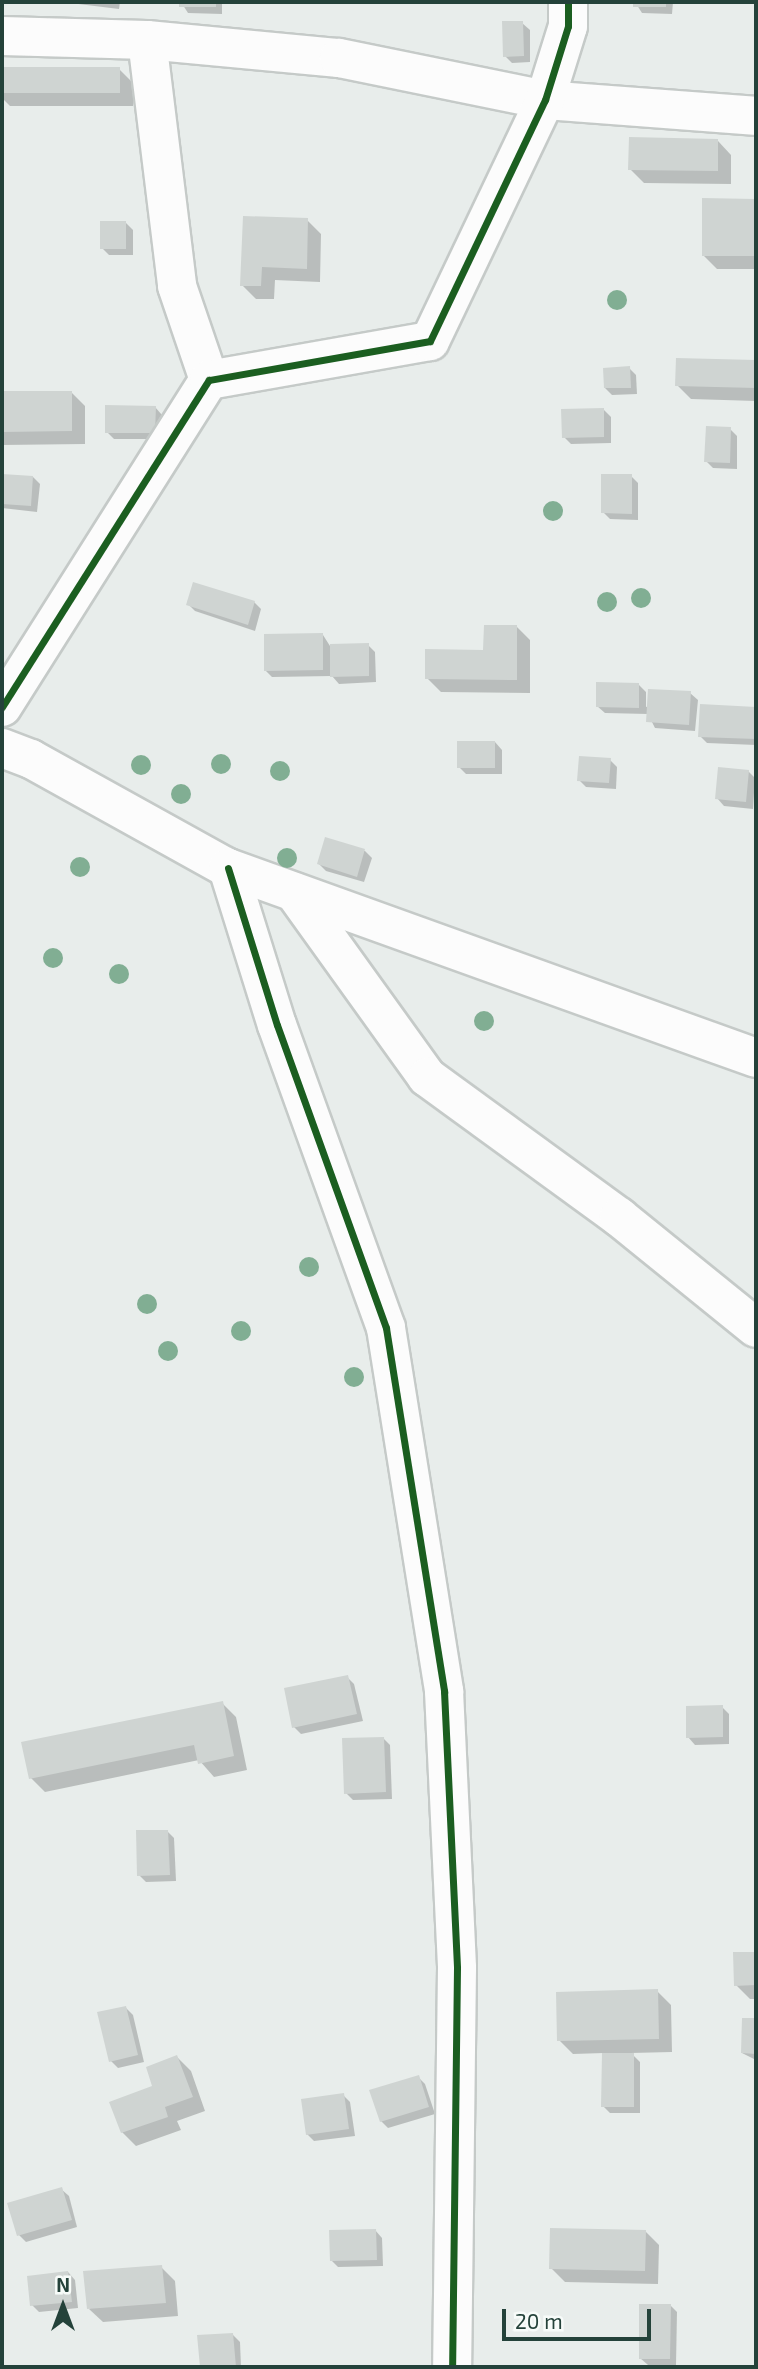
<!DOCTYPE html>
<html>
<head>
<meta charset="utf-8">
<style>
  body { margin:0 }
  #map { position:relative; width:758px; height:2369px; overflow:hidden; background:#e8edeb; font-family:"Exo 2",sans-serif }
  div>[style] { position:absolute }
  .shadow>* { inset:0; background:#0003 }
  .building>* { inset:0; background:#cfd4d2 }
  .roads { filter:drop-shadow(2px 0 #c5cac8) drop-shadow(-2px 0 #c5cac8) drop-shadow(0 2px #c5cac8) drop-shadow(0 -2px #c5cac8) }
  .minor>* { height:38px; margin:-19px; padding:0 19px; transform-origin:19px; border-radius:19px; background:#fcfcfc }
  .cycleway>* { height:7px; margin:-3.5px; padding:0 3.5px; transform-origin:3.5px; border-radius:3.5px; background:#1b5e20 }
  .trees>* { width:20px; height:20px; margin:-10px; border-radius:50%; background:#81ae93 }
  span { translate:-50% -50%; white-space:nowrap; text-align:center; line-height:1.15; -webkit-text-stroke:7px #f7fbf9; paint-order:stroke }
  .frame { position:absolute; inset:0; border:4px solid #24423a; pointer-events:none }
  .north { position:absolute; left:28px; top:2271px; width:70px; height:70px; -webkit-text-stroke:5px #f7fbf9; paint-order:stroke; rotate:0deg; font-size:19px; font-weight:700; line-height:28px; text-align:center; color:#24423a }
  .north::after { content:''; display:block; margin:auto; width:24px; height:32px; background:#24423a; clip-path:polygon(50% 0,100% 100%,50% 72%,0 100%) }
  .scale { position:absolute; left:502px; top:2309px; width:149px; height:32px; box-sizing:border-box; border:4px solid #24423a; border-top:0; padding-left:9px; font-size:21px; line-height:24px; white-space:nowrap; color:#24423a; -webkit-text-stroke:5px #f7fbf9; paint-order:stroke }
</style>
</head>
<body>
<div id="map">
  <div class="shadow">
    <div style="clip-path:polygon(62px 2px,120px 2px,119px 9px)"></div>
    <div style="clip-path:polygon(181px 2px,222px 2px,222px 14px,188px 13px)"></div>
    <div style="clip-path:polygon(635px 2px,673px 2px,672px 14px,642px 13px)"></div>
    <div style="clip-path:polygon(522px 23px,530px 30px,530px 62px,512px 63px,505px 56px)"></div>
    <div style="clip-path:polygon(2px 69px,119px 69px,133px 83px,133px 106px,10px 106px,2px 98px)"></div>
    <div style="clip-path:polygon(718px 141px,731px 155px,731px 184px,644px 183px,630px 169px)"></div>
    <div style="clip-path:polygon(754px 201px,756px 269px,717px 269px,703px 255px)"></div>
    <div style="clip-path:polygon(307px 220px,321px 234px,320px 282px,275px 280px,274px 299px,256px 299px,242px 285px)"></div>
    <div style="clip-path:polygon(126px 223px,133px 230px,133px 255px,109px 255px,102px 248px)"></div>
    <div style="clip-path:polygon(678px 360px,756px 362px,756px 401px,691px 399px,677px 385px)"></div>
    <div style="clip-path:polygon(629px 368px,636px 375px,637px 394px,612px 395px,605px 388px)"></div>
    <div style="clip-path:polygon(2px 393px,72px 393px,85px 406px,85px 444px,2px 445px)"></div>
    <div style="clip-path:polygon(155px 407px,162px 415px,162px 439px,114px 439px,107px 432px)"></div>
    <div style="clip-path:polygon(604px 410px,611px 417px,611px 443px,571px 444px,564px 437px)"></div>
    <div style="clip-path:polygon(730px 429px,737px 436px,737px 469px,713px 468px,706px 461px)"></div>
    <div style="clip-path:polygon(2px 475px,33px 477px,40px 484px,37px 512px,2px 508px)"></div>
    <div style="clip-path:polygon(631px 476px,638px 483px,638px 520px,610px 519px,603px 512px)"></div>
    <div style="clip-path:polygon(254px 602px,261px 609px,255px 631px,195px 611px,188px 604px)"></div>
    <div style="clip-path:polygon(516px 626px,530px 640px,530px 693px,441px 692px,427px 678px,485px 652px)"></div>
    <div style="clip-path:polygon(323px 635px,330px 646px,368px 645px,375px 652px,376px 682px,339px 684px,332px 676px,272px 677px,265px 670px)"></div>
    <div style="clip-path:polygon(639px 685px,646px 692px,646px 707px,690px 693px,698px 700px,695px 731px,655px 728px,648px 714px,605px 713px,597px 706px)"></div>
    <div style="clip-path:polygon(702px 706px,756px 708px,756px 745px,707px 743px,700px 736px)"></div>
    <div style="clip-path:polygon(495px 742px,502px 750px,502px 774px,466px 774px,459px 767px)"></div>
    <div style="clip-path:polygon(610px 760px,617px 767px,616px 789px,586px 787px,579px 780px)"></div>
    <div style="clip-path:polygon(748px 771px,755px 778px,753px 809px,724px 806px,717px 798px)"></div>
    <div style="clip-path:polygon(326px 839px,365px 851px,372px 858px,364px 882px,326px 871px,319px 864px)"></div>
    <div style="clip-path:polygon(347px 1677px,354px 1684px,363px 1721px,301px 1734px,294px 1727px)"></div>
    <div style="clip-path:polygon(222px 1703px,236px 1717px,247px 1770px,214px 1777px,199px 1760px,45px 1792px,31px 1778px)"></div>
    <div style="clip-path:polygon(722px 1707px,729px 1714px,729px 1744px,695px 1745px,688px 1737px)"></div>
    <div style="clip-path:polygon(383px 1738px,390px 1745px,392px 1799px,353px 1800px,346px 1793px)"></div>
    <div style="clip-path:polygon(167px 1831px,174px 1838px,176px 1881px,146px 1882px,139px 1875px)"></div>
    <div style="clip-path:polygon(756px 1953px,756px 1999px,750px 1999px,736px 1985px,735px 1954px)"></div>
    <div style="clip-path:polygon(657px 1991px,671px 2005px,672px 2052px,631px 2053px,640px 2062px,640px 2113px,610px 2113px,603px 2106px,604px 2053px,573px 2054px,559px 2040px)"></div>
    <div style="clip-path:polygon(126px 2008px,133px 2015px,144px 2062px,118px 2068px,111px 2061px)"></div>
    <div style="clip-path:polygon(744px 2020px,756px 2020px,756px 2060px,742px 2053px)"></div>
    <div style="clip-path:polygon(177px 2057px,191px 2071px,205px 2111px,177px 2121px,181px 2130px,136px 2146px,122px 2132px)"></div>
    <div style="clip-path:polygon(418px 2077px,425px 2084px,435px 2114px,388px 2128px,381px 2121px)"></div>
    <div style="clip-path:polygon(343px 2095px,350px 2102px,355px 2136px,314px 2141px,307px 2134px)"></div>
    <div style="clip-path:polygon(61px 2189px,69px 2196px,77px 2227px,26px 2242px,19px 2235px)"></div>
    <div style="clip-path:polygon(375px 2230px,382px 2238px,383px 2266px,338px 2267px,331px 2260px)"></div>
    <div style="clip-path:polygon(645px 2231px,659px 2245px,658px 2284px,565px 2282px,551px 2268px)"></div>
    <div style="clip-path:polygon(161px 2267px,175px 2281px,178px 2316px,103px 2322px,89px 2309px)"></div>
    <div style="clip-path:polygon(68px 2272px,75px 2280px,78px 2308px,39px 2312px,32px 2305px)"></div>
    <div style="clip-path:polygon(670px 2305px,677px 2312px,676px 2365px,648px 2365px,640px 2358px)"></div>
    <div style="clip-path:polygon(233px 2335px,240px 2342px,241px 2367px,201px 2367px,199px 2337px)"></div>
  </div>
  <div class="building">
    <div style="clip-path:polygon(179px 2px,216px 2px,216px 7px,179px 7px)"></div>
    <div style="clip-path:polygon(633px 2px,666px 2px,666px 7px,633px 7px)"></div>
    <div style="clip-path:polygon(502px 21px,523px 21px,524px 56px,503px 57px)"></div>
    <div style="clip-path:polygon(2px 67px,120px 67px,120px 93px,2px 93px)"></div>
    <div style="clip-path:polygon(629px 137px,718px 139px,718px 171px,628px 170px)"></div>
    <div style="clip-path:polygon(702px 198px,755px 199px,755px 256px,702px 256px)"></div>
    <div style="clip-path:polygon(243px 216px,308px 218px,307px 269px,262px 267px,261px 286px,240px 286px)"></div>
    <div style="clip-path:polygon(100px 221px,126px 221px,126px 249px,100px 249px)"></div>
    <div style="clip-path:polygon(676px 358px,756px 360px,756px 388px,675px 386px)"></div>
    <div style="clip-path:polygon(630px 366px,631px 388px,604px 388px,603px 368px)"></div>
    <div style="clip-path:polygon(2px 391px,72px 391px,72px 431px,2px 432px)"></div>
    <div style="clip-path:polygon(105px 405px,156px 406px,155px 433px,105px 433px)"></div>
    <div style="clip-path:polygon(604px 408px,604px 437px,562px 438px,561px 409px)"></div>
    <div style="clip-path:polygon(706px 426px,731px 427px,730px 463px,704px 462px)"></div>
    <div style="clip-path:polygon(2px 474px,33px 476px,31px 506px,2px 504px)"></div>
    <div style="clip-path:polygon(601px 474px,632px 474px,632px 514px,601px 513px)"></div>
    <div style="clip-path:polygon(193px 582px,255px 601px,248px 625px,186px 605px)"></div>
    <div style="clip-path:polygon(484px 625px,517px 625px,517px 680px,425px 679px,425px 649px,483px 650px)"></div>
    <div style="clip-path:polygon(323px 633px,323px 670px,264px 671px,264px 634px)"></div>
    <div style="clip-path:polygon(369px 643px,369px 676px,330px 677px,330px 644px)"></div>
    <div style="clip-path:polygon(596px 682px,639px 683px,639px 708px,596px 707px)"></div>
    <div style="clip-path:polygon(648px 689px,691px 691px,689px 725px,646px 722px)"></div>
    <div style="clip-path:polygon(700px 704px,756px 707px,756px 739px,698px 737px)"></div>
    <div style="clip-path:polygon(457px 741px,495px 741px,495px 768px,457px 768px)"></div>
    <div style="clip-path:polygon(579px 756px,611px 758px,609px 783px,577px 781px)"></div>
    <div style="clip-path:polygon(718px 767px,749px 770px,746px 802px,715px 799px)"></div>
    <div style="clip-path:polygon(325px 837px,365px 849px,357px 877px,317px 864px)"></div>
    <div style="clip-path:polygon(348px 1675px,357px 1714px,292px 1728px,284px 1688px)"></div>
    <div style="clip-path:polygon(223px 1701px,234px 1756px,198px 1764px,194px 1745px,29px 1779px,21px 1742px)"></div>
    <div style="clip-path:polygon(723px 1705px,723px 1737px,686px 1738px,686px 1706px)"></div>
    <div style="clip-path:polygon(384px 1737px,386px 1792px,344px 1794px,342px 1738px)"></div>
    <div style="clip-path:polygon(136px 1830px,168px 1830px,170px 1875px,137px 1876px)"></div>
    <div style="clip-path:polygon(733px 1952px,756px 1952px,756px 1985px,734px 1986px)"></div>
    <div style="clip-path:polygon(658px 1989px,659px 2039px,557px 2041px,556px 1992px)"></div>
    <div style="clip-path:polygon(126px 2006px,138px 2055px,109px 2062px,97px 2012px)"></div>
    <div style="clip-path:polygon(742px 2018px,756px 2018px,756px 2054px,741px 2053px)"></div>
    <div style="clip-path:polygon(602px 2053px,634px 2053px,634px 2107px,601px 2107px)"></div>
    <div style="clip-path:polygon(177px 2055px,193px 2097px,165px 2107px,168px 2117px,121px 2133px,109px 2102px,152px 2086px,146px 2067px)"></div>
    <div style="clip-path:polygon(419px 2075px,429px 2107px,380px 2122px,369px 2090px)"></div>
    <div style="clip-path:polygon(344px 2093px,349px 2129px,306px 2135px,301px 2099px)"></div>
    <div style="clip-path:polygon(62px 2187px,72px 2220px,17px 2236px,7px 2203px)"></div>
    <div style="clip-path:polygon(550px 2228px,646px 2230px,645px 2271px,549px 2269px)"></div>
    <div style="clip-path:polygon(376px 2229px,377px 2260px,330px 2261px,329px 2230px)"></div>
    <div style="clip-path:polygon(162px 2265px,166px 2303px,87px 2309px,83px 2271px)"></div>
    <div style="clip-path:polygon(68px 2271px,72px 2302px,30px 2306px,27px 2276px)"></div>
    <div style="clip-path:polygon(639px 2304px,671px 2304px,670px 2359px,639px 2359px)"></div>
    <div style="clip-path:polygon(233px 2333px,236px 2367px,200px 2367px,197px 2335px)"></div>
  </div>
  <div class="roads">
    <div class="minor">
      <div style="left:2px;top:36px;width:145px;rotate:1.6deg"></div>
      <div style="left:147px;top:40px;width:193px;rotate:5.4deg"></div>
      <div style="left:339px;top:58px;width:210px;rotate:11.5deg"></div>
      <div style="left:545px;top:100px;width:212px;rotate:4.3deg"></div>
      <div style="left:147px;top:40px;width:248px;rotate:83deg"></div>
      <div style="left:177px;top:286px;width:99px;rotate:71.2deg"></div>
      <div style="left:2px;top:707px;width:387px;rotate:-57.7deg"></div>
      <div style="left:209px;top:380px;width:224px;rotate:-10deg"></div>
      <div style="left:430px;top:341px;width:267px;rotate:-64.5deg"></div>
      <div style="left:545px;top:100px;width:77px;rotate:-72.7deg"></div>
      <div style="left:568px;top:26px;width:24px;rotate:-90deg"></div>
      <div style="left:2px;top:748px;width:31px;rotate:21deg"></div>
      <div style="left:31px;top:759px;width:225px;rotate:29deg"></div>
      <div style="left:228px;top:868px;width:561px;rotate:19.79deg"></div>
      <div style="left:228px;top:868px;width:164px;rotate:72.7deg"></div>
      <div style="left:277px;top:1025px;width:322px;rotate:70.2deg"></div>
      <div style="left:386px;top:1328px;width:368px;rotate:80.9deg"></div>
      <div style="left:444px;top:1691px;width:277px;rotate:87.3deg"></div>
      <div style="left:457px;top:1968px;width:399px;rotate:90.7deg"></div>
      <div style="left:294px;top:892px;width:228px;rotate:54.3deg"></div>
      <div style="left:427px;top:1077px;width:238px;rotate:36.1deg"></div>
      <div style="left:619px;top:1217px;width:176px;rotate:39deg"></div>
    </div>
  </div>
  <div class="cycleway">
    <div style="left:2px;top:707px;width:387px;rotate:-57.7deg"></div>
    <div style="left:209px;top:380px;width:224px;rotate:-10deg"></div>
    <div style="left:430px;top:341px;width:267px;rotate:-64.5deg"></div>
    <div style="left:545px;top:100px;width:77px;rotate:-72.7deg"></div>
    <div style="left:568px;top:26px;width:24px;rotate:-90deg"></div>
    <div style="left:228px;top:868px;width:164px;rotate:72.7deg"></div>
    <div style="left:277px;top:1025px;width:322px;rotate:70.2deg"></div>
    <div style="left:386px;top:1328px;width:368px;rotate:80.9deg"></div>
    <div style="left:444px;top:1691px;width:277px;rotate:87.3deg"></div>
    <div style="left:457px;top:1968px;width:399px;rotate:90.7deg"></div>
  </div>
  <div class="trees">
    <div style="left:617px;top:300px"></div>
    <div style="left:553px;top:511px"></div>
    <div style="left:641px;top:598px"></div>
    <div style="left:607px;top:602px"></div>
    <div style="left:221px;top:764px"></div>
    <div style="left:141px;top:765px"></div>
    <div style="left:280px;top:771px"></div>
    <div style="left:181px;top:794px"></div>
    <div style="left:287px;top:858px"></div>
    <div style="left:80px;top:867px"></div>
    <div style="left:53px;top:958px"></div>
    <div style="left:119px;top:974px"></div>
    <div style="left:484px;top:1021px"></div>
    <div style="left:309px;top:1267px"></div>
    <div style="left:147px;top:1304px"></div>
    <div style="left:241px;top:1331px"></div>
    <div style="left:168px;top:1351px"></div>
    <div style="left:354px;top:1377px"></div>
  </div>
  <div class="frame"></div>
  <div class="north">N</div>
  <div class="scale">20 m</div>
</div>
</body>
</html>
